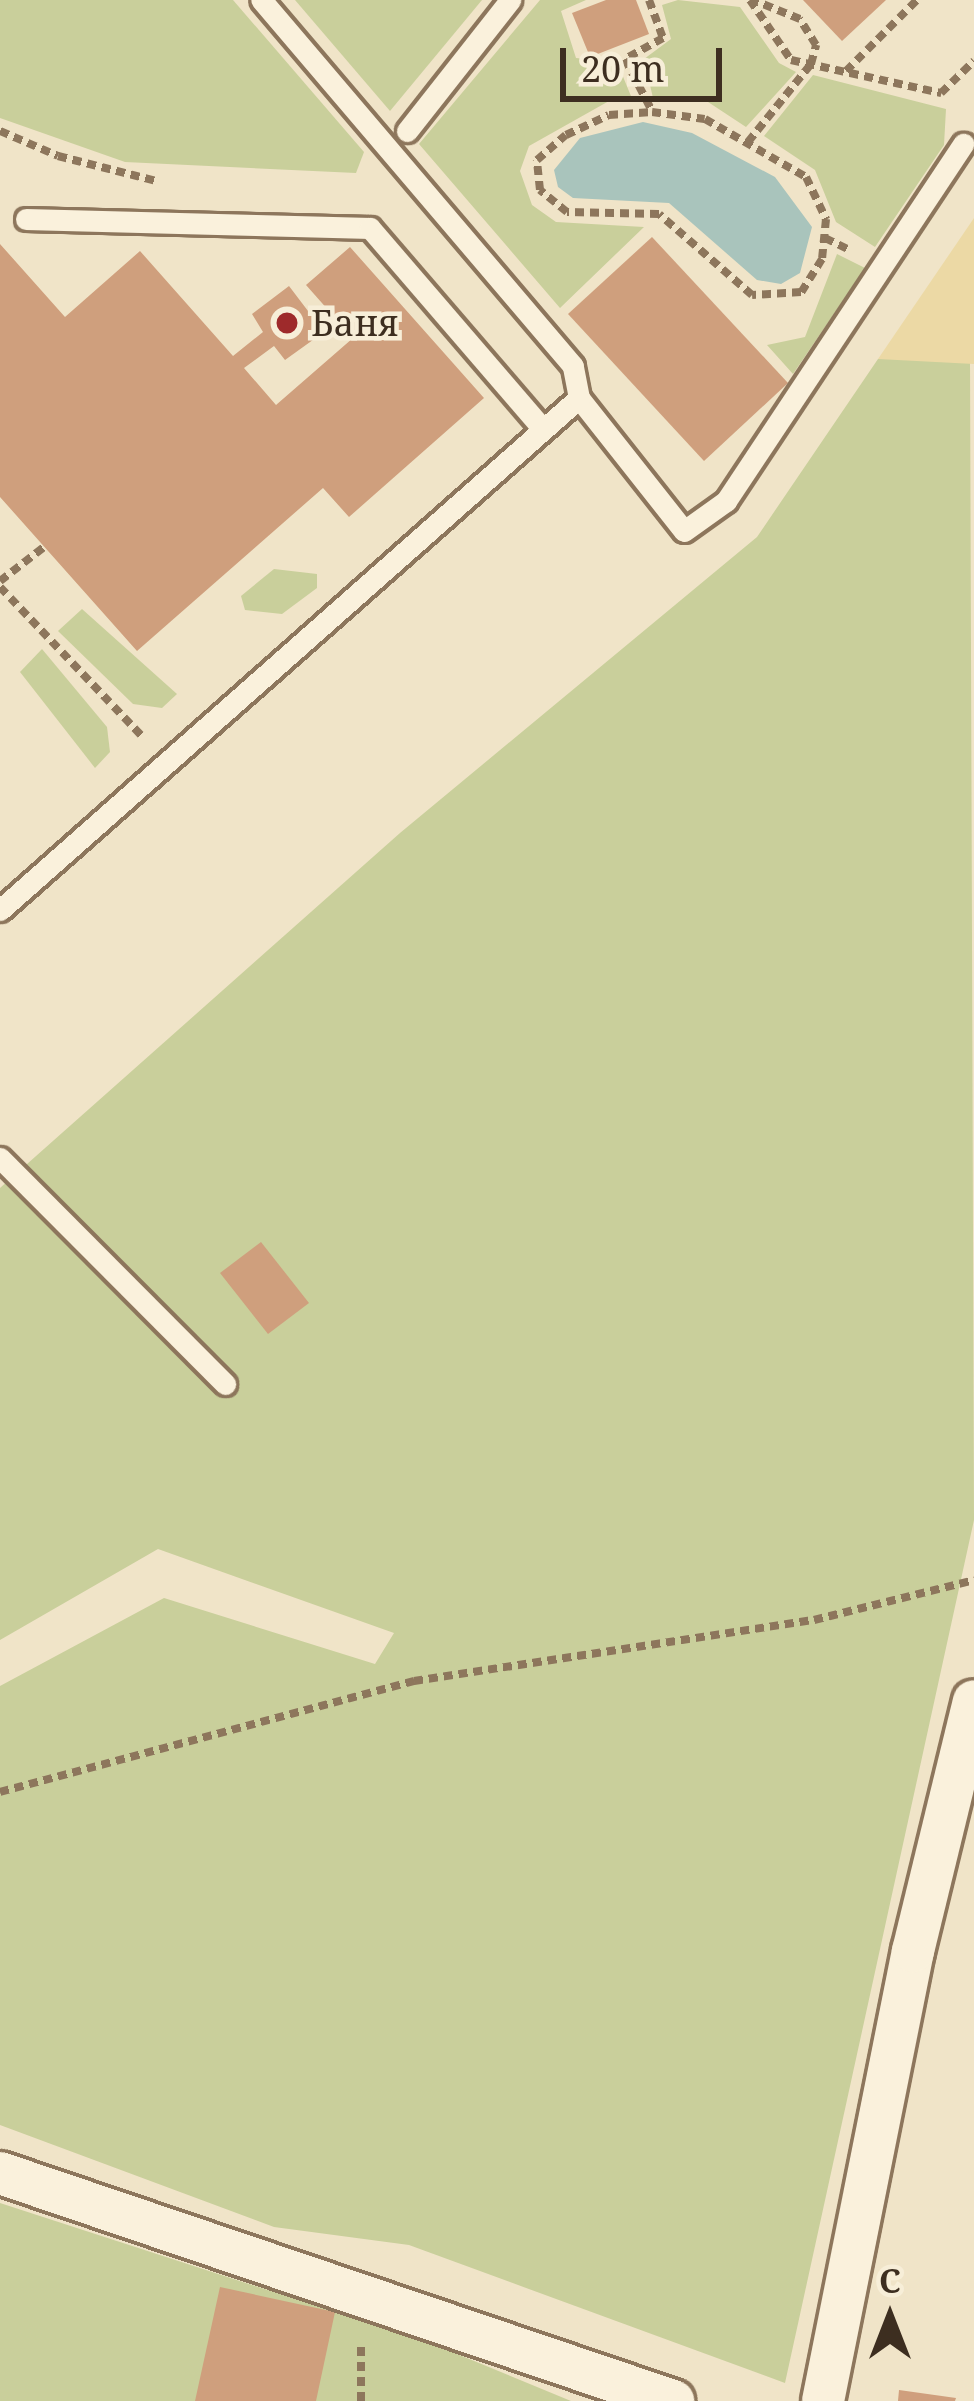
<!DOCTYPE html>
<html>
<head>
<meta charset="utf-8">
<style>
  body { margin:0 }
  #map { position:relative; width:974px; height:2401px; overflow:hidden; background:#f0e4c8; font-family:"Noto Serif",serif }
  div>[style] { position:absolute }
  .green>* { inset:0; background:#c9cf9b }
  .sand>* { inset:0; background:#ecd9a5 }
  .water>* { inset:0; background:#a9c4bc }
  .building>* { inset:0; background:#cf9f7d }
  .path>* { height:8px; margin-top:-4px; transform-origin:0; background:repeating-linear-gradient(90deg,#8d765c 0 9px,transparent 0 15px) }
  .roads { filter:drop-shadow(3px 0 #8d765c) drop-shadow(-3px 0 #8d765c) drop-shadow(0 3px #8d765c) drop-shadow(0 -3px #8d765c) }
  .lane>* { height:21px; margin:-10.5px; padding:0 10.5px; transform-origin:10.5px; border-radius:10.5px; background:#faf1dc }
  .street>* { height:42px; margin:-21px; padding:0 21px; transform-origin:21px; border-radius:21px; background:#faf1dc }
  .dots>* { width:33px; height:33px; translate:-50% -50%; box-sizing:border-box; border:6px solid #f7eed8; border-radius:50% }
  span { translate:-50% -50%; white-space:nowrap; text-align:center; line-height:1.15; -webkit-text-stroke:9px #f7eed8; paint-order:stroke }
  .poi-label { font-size:36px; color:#3d2e20 }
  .left { translate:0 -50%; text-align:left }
  .north { position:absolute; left:830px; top:2257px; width:120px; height:120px; -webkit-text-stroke:9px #f7eed8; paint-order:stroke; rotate:0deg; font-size:33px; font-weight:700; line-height:48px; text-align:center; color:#3d2e20 }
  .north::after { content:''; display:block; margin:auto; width:42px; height:54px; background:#3d2e20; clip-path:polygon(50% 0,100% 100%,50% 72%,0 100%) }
  .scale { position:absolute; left:560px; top:48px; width:162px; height:54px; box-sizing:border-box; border:6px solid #3d2e20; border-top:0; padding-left:15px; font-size:36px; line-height:42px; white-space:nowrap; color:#3d2e20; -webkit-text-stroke:9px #f7eed8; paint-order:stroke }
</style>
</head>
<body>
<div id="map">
  <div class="green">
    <div style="clip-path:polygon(0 0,233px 0,364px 152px,356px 173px,125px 162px,0 118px)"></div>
    <div style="clip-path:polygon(295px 0,482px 0,390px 111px)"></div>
    <div style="clip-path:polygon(540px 0,586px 0,561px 11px,576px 58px,617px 62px,633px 101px,609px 101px,529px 146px,520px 171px,532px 205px,556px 222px,644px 227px,560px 308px,419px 144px)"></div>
    <div style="clip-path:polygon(678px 0,740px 7px,779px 63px,796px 72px,746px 127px,705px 100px,653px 98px,644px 59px,671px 39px,662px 5px)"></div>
    <div style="clip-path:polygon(813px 75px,946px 109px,944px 145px,875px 247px,836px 222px,815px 170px,764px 136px)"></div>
    <div style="clip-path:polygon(837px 254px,865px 268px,793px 374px,767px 345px,805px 337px)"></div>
    <div style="clip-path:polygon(970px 358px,974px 1520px,785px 2383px,409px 2245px,274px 2227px,0 2125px,0 1686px,164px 1598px,375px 1664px,394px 1633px,158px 1549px,0 1640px,0 1188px,400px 833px,757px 537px,878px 359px)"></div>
    <div style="clip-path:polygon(274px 569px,317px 574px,317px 588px,282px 614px,245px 610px,241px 596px)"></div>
    <div style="clip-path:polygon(82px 609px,177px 694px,162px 708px,133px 704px,58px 631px)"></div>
    <div style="clip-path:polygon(42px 649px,107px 727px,110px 752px,95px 768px,20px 672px)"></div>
    <div style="clip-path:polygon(0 2203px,428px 2342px,571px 2401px,0 2401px)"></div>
  </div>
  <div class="sand">
    <div style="clip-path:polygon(974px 218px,974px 364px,878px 359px)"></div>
  </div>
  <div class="water">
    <div style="clip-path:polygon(643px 122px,692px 133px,775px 177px,812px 227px,800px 273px,781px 284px,757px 280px,669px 203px,573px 198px,558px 187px,554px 170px,580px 138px)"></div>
  </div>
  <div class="building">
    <div style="clip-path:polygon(606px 0,636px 0,649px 34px,590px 57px,572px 13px)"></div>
    <div style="clip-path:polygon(803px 0,886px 0,842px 41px)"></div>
    <div style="clip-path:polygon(652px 237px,788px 383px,704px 461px,568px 314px)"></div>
    <div style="clip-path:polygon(0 244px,65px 317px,140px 251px,233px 356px,263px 332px,252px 314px,289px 286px,324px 332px,285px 360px,274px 346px,244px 368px,276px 405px,353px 338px,306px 285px,350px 247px,484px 398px,349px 517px,323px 488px,137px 651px,0 497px)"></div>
    <div style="clip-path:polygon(261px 1242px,309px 1303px,268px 1334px,220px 1273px)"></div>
    <div style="clip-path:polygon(220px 2287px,335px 2312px,316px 2401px,195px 2401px)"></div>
    <div style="clip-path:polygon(899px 2390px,956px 2398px,955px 2401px,898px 2401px)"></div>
  </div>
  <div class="path">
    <div style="left:649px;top:0;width:40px;rotate:69.8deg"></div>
    <div style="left:663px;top:38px;width:43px;rotate:151.1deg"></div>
    <div style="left:625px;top:59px;width:59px;rotate:62.6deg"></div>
    <div style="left:750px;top:0;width:73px;rotate:55.7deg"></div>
    <div style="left:791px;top:60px;width:154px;rotate:12.4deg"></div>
    <div style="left:941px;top:93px;width:46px;rotate:-44.1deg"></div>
    <div style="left:846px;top:71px;width:100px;rotate:-45deg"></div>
    <div style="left:652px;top:112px;width:53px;rotate:7.5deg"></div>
    <div style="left:705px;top:119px;width:116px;rotate:29.9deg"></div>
    <div style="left:806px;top:177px;width:47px;rotate:64.5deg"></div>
    <div style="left:826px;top:219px;width:40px;rotate:95.7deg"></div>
    <div style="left:822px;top:259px;width:39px;rotate:122deg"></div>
    <div style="left:801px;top:292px;width:49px;rotate:176.5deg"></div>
    <div style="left:752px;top:295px;width:123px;rotate:-138.9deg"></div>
    <div style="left:659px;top:214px;width:92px;rotate:-178.8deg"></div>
    <div style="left:567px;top:212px;width:35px;rotate:-141deg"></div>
    <div style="left:540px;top:190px;width:30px;rotate:-96deg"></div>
    <div style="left:537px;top:160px;width:38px;rotate:-41deg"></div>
    <div style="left:566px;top:135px;width:47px;rotate:-24.9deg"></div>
    <div style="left:609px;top:115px;width:43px;rotate:-4deg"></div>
    <div style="left:0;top:131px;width:63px;rotate:23.3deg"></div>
    <div style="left:58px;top:156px;width:101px;rotate:14.3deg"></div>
    <div style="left:748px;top:142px;width:100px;rotate:-51.1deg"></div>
    <div style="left:811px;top:64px;width:20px;rotate:-75deg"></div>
    <div style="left:816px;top:45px;width:31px;rotate:-122deg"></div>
    <div style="left:800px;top:19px;width:51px;rotate:-158deg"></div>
    <div style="left:825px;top:238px;width:28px;rotate:26deg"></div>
    <div style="left:0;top:581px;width:56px;rotate:-37.7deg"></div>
    <div style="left:0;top:587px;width:207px;rotate:46.4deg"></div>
    <div style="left:0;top:1792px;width:429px;rotate:-15deg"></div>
    <div style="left:414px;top:1681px;width:405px;rotate:-8.7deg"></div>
    <div style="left:814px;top:1620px;width:165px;rotate:-14deg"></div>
    <div style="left:361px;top:2401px;width:58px;rotate:-90deg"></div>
  </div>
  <div class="roads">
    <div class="lane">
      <div style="left:407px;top:131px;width:167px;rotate:-51.8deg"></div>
      <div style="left:26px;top:219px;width:344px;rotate:1.5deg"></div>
      <div style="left:370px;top:228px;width:265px;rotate:49.3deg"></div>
      <div style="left:579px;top:398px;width:169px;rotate:51.7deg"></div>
      <div style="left:684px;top:531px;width:52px;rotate:-35.5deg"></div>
      <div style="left:726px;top:501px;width:429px;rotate:-56.4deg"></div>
      <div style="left:0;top:910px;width:773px;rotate:-41.49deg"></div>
      <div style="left:579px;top:398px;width:33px;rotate:-101deg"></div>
      <div style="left:573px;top:366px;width:481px;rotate:-130.4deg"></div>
      <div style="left:0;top:1158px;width:319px;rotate:45.1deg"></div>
    </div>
    <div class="street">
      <div style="left:0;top:2173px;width:711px;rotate:18.72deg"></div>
      <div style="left:823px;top:2401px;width:459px;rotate:-78.7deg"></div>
      <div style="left:913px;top:1951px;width:257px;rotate:-76.3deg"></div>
    </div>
  </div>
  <div class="dots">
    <div style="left:287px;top:323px;background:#9e2a2b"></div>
  </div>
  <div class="poi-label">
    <span class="left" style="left:311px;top:323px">Баня</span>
  </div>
  <div class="north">С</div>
  <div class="scale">20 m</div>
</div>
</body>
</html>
